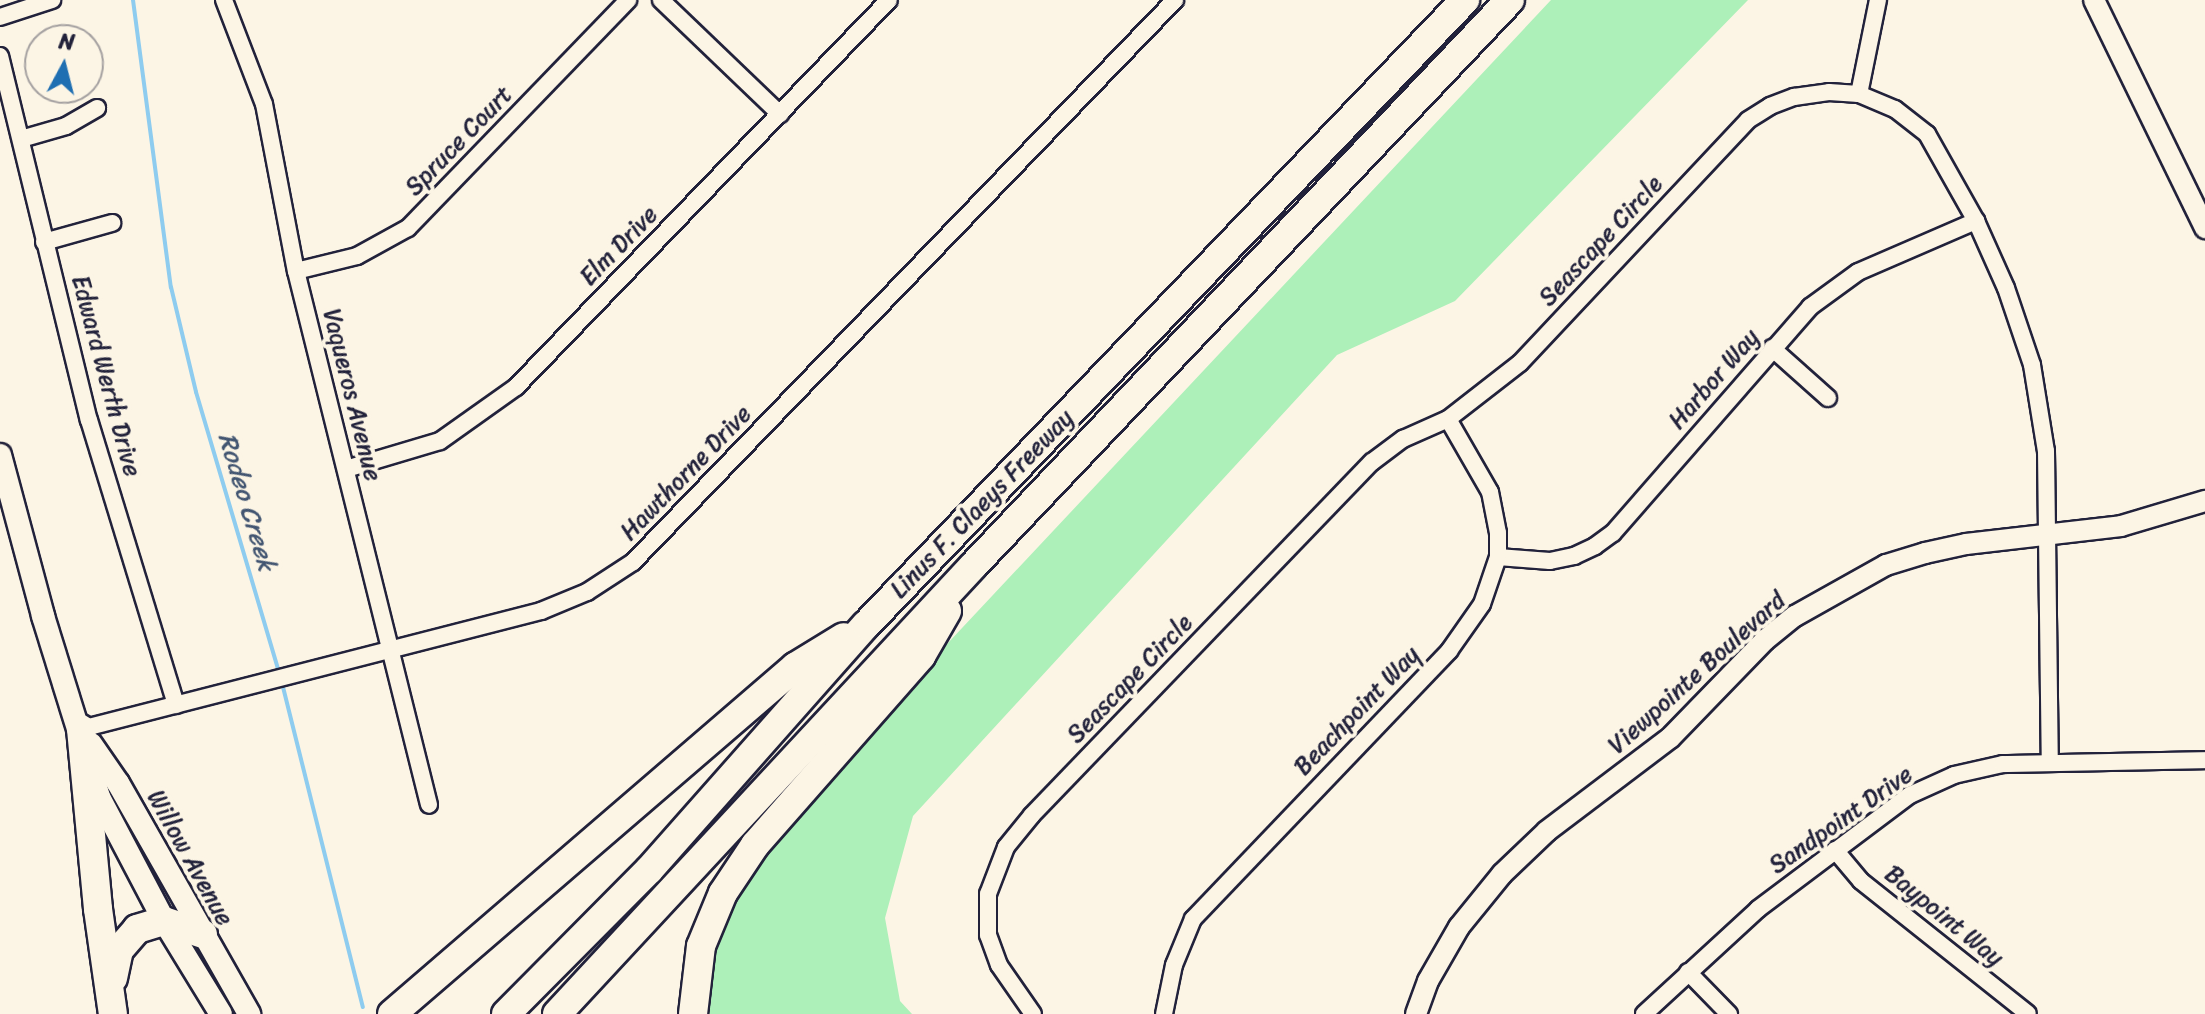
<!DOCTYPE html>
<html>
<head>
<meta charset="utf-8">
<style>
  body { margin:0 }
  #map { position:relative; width:2205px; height:1014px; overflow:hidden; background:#fcf5e5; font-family:Sriracha,sans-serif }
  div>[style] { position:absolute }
  .green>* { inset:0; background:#adf0b9 }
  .stream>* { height:4px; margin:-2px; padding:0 2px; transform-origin:2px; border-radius:2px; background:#8eccef }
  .roads { filter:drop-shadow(2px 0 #22223b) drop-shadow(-2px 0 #22223b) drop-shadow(0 2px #22223b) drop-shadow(0 -2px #22223b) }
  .minor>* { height:16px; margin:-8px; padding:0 8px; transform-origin:8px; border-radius:8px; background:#fcf5e5 }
  .tertiary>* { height:20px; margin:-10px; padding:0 10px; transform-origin:10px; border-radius:10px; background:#fcf5e5 }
  .secondary>* { height:22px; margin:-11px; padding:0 11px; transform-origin:11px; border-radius:11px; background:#fcf5e5 }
  .motorway>* { height:28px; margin:-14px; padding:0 14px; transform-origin:14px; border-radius:14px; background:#fcf5e5 }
  span { translate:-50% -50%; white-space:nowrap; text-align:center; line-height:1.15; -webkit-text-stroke:8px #fcf5e5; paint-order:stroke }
  .street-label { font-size:24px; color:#22223b }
  .water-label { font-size:26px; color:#425571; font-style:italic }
  .north { position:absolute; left:24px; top:24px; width:80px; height:80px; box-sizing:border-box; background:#fcf5e5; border:2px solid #a5a1a1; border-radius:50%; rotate:7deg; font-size:22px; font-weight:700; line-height:32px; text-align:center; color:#22223b }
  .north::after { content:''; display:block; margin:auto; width:28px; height:36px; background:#1f6fb2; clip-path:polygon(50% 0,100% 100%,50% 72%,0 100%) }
</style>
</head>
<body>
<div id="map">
  <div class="green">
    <div style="clip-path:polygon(1551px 0,1748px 0,1455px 301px,1337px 355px,913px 816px,885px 918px,900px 1001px,912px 1014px,693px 1014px,693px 989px,731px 903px,753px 865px,903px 691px)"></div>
  </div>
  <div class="stream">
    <div style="left:133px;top:0;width:290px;rotate:82.5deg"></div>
    <div style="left:171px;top:287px;width:108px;rotate:76.6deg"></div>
    <div style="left:196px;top:392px;width:295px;rotate:73.5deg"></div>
    <div style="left:282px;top:683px;width:334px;rotate:76deg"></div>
  </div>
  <div class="roads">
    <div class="minor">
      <div style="left:224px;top:0;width:111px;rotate:69deg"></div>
      <div style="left:264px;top:104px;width:170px;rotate:79.2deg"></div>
      <div style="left:296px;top:271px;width:550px;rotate:76.01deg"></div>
      <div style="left:661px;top:0;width:165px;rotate:43.8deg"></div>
      <div style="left:0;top:17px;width:55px;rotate:-18.1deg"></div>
      <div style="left:0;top:56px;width:375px;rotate:76.3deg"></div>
      <div style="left:89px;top:420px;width:298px;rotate:73deg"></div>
      <div style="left:1859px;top:94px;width:96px;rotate:-78.6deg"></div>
      <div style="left:21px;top:139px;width:47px;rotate:-16.1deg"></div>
      <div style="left:66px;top:126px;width:36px;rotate:-30deg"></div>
      <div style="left:44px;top:242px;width:71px;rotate:-15.6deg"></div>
      <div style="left:296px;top:271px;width:63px;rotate:-13.8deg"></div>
      <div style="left:357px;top:256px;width:58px;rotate:-28.8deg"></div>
      <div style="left:408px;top:228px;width:317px;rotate:-46deg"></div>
      <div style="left:1772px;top:348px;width:75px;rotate:41.8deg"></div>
      <div style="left:346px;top:469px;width:98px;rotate:-16.6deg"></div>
      <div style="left:440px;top:441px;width:93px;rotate:-35.4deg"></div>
      <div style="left:516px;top:387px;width:537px;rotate:-46.06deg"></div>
      <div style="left:1498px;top:557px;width:52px;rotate:4.4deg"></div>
      <div style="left:1550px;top:561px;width:25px;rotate:-12deg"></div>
      <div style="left:1574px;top:556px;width:23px;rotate:-25deg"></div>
      <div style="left:1595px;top:546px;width:22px;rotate:-36deg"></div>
      <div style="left:1613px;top:533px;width:300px;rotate:-48.9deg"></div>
      <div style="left:1810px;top:307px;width:59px;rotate:-36.1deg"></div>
      <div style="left:1858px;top:272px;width:129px;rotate:-23.4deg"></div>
      <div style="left:81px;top:729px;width:475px;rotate:-14.4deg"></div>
      <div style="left:541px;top:611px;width:50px;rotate:-22.4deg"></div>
      <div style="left:587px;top:592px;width:55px;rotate:-33.1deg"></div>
      <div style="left:633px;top:562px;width:781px;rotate:-46.04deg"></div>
      <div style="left:1835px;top:850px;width:40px;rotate:50deg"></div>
      <div style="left:1861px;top:881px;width:213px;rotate:38.5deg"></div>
      <div style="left:1688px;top:972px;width:59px;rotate:45.7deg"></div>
      <div style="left:1033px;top:1014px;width:60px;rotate:-124.8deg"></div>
      <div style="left:999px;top:965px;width:32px;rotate:-110deg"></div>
      <div style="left:988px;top:935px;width:41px;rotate:-90deg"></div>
      <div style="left:988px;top:894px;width:50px;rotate:-69deg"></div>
      <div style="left:1006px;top:847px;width:41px;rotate:-50.9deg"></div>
      <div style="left:1032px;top:815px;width:490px;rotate:-46.1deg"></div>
      <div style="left:1372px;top:462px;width:39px;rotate:-37deg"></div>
      <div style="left:1403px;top:439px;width:49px;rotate:-24deg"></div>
      <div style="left:1448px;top:419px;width:91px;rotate:-37.9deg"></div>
      <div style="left:1520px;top:363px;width:333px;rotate:-46.8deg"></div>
      <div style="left:1748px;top:120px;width:26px;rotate:-32deg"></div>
      <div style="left:1770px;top:106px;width:26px;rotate:-21deg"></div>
      <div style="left:1794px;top:97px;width:35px;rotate:-8deg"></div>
      <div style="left:1829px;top:92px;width:30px;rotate:4deg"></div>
      <div style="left:1859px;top:94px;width:39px;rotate:23deg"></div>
      <div style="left:1895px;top:109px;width:41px;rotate:38deg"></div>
      <div style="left:1927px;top:134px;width:100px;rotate:60.6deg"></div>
      <div style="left:1976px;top:221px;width:73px;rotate:65.9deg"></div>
      <div style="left:2006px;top:288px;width:81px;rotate:71.3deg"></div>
      <div style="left:2032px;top:365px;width:87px;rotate:80.8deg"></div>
      <div style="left:2046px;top:451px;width:312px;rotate:89.3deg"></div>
      <div style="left:1164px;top:1014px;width:50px;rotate:-78.5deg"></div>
      <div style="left:1174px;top:965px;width:50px;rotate:-67.6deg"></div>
      <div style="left:1193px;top:919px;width:371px;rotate:-46.3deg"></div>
      <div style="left:1449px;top:651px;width:57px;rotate:-54.9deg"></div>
      <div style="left:1482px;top:604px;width:50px;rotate:-71.2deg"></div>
      <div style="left:1498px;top:557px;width:24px;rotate:-90deg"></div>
      <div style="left:1498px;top:533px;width:42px;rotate:-101deg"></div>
      <div style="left:1490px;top:492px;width:84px;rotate:-119.9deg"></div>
      <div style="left:1644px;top:1014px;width:155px;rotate:-42.6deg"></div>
      <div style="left:1758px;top:909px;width:190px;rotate:-36.9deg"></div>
      <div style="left:1910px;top:795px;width:48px;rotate:-24.4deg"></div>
      <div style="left:1954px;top:775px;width:50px;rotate:-12.7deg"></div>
      <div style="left:2003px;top:764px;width:202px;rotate:-1.1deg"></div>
    </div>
    <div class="tertiary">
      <div style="left:2094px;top:0;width:254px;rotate:64deg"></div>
      <div style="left:1416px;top:1014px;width:35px;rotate:-70deg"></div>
      <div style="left:1428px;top:981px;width:62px;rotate:-60.1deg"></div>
      <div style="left:1459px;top:927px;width:68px;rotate:-50.9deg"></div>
      <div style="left:1502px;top:874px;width:62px;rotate:-43.7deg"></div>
      <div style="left:1547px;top:831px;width:154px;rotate:-37.1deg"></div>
      <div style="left:1670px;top:738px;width:136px;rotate:-45.9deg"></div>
      <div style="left:1765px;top:640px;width:38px;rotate:-39deg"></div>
      <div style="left:1795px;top:616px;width:104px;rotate:-29.3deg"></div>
      <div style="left:1886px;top:565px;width:41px;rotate:-17.1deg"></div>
      <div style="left:1925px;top:553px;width:42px;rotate:-12.4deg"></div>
      <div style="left:1966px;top:544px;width:156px;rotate:-6.6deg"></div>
      <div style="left:2121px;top:526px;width:88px;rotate:-16.6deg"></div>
    </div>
    <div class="secondary">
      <div style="left:0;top:455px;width:167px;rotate:75deg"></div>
      <div style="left:43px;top:616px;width:189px;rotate:72.8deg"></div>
      <div style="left:99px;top:797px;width:140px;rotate:62.3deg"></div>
      <div style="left:164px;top:921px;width:109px;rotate:58.5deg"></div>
      <div style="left:91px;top:744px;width:47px;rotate:55.3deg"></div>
      <div style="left:118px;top:783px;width:266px;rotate:60.4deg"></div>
    </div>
    <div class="motorway">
      <div style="left:81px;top:729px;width:181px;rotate:84.6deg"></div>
      <div style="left:98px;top:909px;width:106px;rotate:81.9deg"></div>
      <div style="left:113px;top:978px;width:29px;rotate:-78deg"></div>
      <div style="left:119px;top:950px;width:28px;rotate:-49deg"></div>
      <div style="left:137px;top:929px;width:28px;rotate:-17deg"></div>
      <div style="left:164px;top:921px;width:41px;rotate:18.4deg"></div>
      <div style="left:392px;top:1014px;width:532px;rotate:-40.73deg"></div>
      <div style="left:795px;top:667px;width:57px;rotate:-31.5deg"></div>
      <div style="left:506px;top:1014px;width:203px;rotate:-45.2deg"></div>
      <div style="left:649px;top:870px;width:327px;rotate:-48.5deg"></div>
      <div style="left:866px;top:625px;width:866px;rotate:-46.22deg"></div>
      <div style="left:557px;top:1014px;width:611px;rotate:-47.12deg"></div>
      <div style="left:973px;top:566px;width:780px;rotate:-46.51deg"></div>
      <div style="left:693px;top:1014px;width:68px;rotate:-83.3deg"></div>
      <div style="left:701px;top:946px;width:57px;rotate:-67.5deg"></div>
      <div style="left:723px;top:893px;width:58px;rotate:-56.3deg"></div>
      <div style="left:755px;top:845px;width:252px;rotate:-48.7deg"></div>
      <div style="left:921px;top:656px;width:52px;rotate:-60deg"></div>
    </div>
  </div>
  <div class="street-label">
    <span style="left:459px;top:141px;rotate:-46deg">Spruce Court</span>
    <span style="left:1601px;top:241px;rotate:-47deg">Seascape Circle</span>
    <span style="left:619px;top:246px;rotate:-46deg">Elm Drive</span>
    <span style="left:106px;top:376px;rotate:75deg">Edward Werth Drive</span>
    <span style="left:1714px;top:379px;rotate:-49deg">Harbor Way</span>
    <span style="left:352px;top:395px;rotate:76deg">Vaqueros Avenue</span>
    <span style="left:686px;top:473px;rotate:-46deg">Hawthorne Drive</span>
    <span style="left:982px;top:504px;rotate:-46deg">Linus F. Claeys Freeway</span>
    <span style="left:1697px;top:673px;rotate:-42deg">Viewpointe Boulevard</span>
    <span style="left:1130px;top:679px;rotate:-46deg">Seascape Circle</span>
    <span style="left:1357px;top:711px;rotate:-46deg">Beachpoint Way</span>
    <span style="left:1841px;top:820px;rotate:-35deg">Sandpoint Drive</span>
    <span style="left:190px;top:858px;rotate:61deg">Willow Avenue</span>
    <span style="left:1944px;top:916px;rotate:39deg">Baypoint Way</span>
  </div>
  <div class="water-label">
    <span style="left:247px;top:502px;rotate:73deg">Rodeo Creek</span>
  </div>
  <div class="north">N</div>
</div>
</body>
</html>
